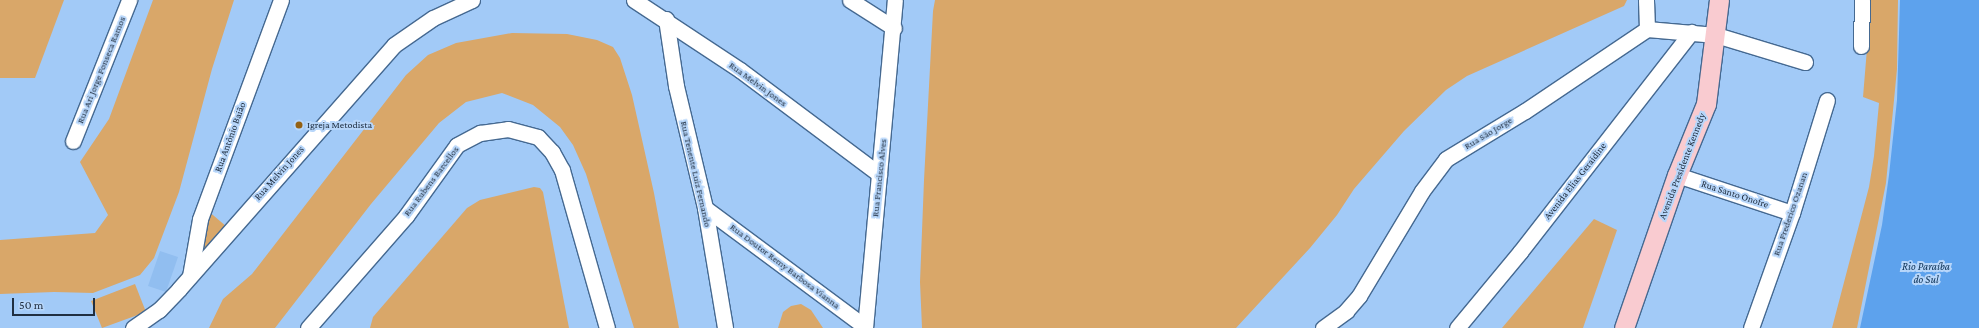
<!DOCTYPE html>
<html>
<head>
<meta charset="utf-8">
<style>
  body { margin:0 }
  #map { position:relative; width:1979px; height:328px; overflow:hidden; background:#a2caf7; font-family:"Crimson Pro",serif }
  div>[style] { position:absolute }
  .built>* { inset:0; background:#91bef0 }
  .green>* { inset:0; background:#d9a769 }
  .water>* { inset:0; background:#5da2ed }
  .roads { filter:drop-shadow(1px 0 #456991) drop-shadow(-1px 0 #456991) drop-shadow(0 1px #456991) drop-shadow(0 -1px #456991) }
  .minor>* { height:15px; margin:-7.5px; padding:0 7.5px; transform-origin:7.5px; border-radius:7.5px; background:#fff }
  .major>* { height:19px; margin:-9.5px; padding:0 9.5px; transform-origin:9.5px; border-radius:9.5px; background:#f9cbd0 }
  .dots>* { width:11px; height:11px; translate:-50% -50%; box-sizing:border-box; border:2px solid #b7d6fa; border-radius:50% }
  span { translate:-50% -50%; white-space:nowrap; text-align:center; line-height:1.15; -webkit-text-stroke:4px #b7d6fa; paint-order:stroke }
  .street-label { font-size:10px; color:#202f41 }
  .poi-label { font-size:10px; color:#202f41 }
  .left { translate:0 -50%; text-align:left }
  .water-label { font-size:11px; color:#092e52; font-style:italic }
  .scale { position:absolute; left:12px; top:298px; width:83px; height:18px; box-sizing:border-box; border:2px solid #202f41; border-top:0; padding-left:5px; font-size:12px; line-height:14px; white-space:nowrap; color:#202f41; -webkit-text-stroke:3px #b7d6fa; paint-order:stroke }
</style>
</head>
<body>
<div id="map">
  <div class="built">
    <div style="clip-path:polygon(160px 251px,178px 257px,166px 292px,148px 286px)"></div>
  </div>
  <div class="green">
    <div style="clip-path:polygon(0 0,64px 0,35px 78px,0 78px)"></div>
    <div style="clip-path:polygon(153px 0,234px 0,212px 69px,179px 192px,154px 258px,140px 275px,93px 293px,54px 292px,0 294px,0 240px,95px 233px,108px 215px,80px 162px,109px 119px)"></div>
    <div style="clip-path:polygon(935px 0,1627px 0,1624px 6px,1467px 76px,1446px 90px,1404px 131px,1354px 189px,1337px 215px,1310px 248px,1236px 328px,922px 328px,920px 282px,924px 180px,933px 11px)"></div>
    <div style="clip-path:polygon(1871px 0,1898px 0,1897px 69px,1886px 183px,1857px 328px,1832px 328px,1869px 187px,1874px 156px,1879px 103px,1863px 97px)"></div>
    <div style="clip-path:polygon(512px 33px,567px 34px,597px 40px,613px 47px,620px 58px,632px 95px,654px 193px,679px 328px,634px 328px,586px 174px,573px 145px,560px 127px,533px 105px,502px 93px,466px 102px,439px 123px,371px 204px,275px 328px,209px 328px,223px 299px,252px 274px,406px 75px,428px 55px,456px 43px)"></div>
    <div style="clip-path:polygon(534px 187px,540px 188px,543px 192px,569px 328px,370px 328px,373px 317px,467px 208px,480px 200px)"></div>
    <div style="clip-path:polygon(207px 210px,227px 227px,194px 268px)"></div>
    <div style="clip-path:polygon(1594px 219px,1617px 230px,1583px 328px,1502px 328px)"></div>
    <div style="clip-path:polygon(135px 284px,146px 312px,102px 328px,91px 301px)"></div>
    <div style="clip-path:polygon(801px 304px,811px 310px,823px 328px,778px 328px,783px 312px,791px 306px)"></div>
  </div>
  <div class="water">
    <div style="clip-path:polygon(1900px 0,1979px 0,1979px 328px,1860px 328px,1882px 225px,1889px 175px,1897px 100px)"></div>
  </div>
  <div class="roads">
    <div class="minor">
      <div style="left:634px;top:0;width:127px;rotate:33.4deg"></div>
      <div style="left:740px;top:70px;width:174px;rotate:36.8deg"></div>
      <div style="left:850px;top:0;width:52px;rotate:32.5deg"></div>
      <div style="left:1646px;top:0;width:29px;rotate:88deg"></div>
      <div style="left:666px;top:19px;width:68px;rotate:81.5deg"></div>
      <div style="left:676px;top:86px;width:125px;rotate:76.6deg"></div>
      <div style="left:705px;top:208px;width:122px;rotate:80.5deg"></div>
      <div style="left:1861px;top:46px;width:46px;rotate:-88.8deg"></div>
      <div style="left:73px;top:141px;width:152px;rotate:-68.3deg"></div>
      <div style="left:1677px;top:175px;width:121px;rotate:18.3deg"></div>
      <div style="left:705px;top:208px;width:198px;rotate:36.6deg"></div>
      <div style="left:190px;top:276px;width:58px;rotate:-80deg"></div>
      <div style="left:200px;top:219px;width:233px;rotate:-69.7deg"></div>
      <div style="left:133px;top:328px;width:32px;rotate:-35deg"></div>
      <div style="left:159px;top:310px;width:29px;rotate:-46deg"></div>
      <div style="left:179px;top:289px;width:325px;rotate:-48.6deg"></div>
      <div style="left:394px;top:45px;width:47px;rotate:-34.7deg"></div>
      <div style="left:433px;top:18px;width:43px;rotate:-24.8deg"></div>
      <div style="left:308px;top:328px;width:149px;rotate:-48.8deg"></div>
      <div style="left:406px;top:216px;width:87px;rotate:-54.3deg"></div>
      <div style="left:457px;top:145px;width:26px;rotate:-28deg"></div>
      <div style="left:480px;top:133px;width:28px;rotate:-8deg"></div>
      <div style="left:508px;top:129px;width:31px;rotate:15deg"></div>
      <div style="left:538px;top:137px;width:21px;rotate:47deg"></div>
      <div style="left:552px;top:152px;width:21px;rotate:61deg"></div>
      <div style="left:562px;top:170px;width:164px;rotate:74.1deg"></div>
      <div style="left:865px;top:328px;width:329px;rotate:-84.8deg"></div>
      <div style="left:1323px;top:328px;width:29px;rotate:-36deg"></div>
      <div style="left:1346px;top:311px;width:20px;rotate:-49deg"></div>
      <div style="left:1359px;top:296px;width:122px;rotate:-59deg"></div>
      <div style="left:1422px;top:191px;width:40px;rotate:-53deg"></div>
      <div style="left:1446px;top:159px;width:92px;rotate:-31.3deg"></div>
      <div style="left:1525px;top:111px;width:147px;rotate:-33.9deg"></div>
      <div style="left:1647px;top:29px;width:69px;rotate:5deg"></div>
      <div style="left:1716px;top:35px;width:93px;rotate:16.9deg"></div>
      <div style="left:1457px;top:328px;width:99px;rotate:-50.3deg"></div>
      <div style="left:1520px;top:252px;width:279px;rotate:-52.1deg"></div>
      <div style="left:1751px;top:328px;width:122px;rotate:-70.4deg"></div>
      <div style="left:1792px;top:213px;width:118px;rotate:-72.8deg"></div>
    </div>
    <div class="major">
      <div style="left:1624px;top:328px;width:162px;rotate:-70.9deg"></div>
      <div style="left:1677px;top:175px;width:77px;rotate:-67.8deg"></div>
      <div style="left:1706px;top:104px;width:105px;rotate:-82.9deg"></div>
    </div>
  </div>
  <div class="dots">
    <div style="left:299px;top:125px;background:#946113"></div>
  </div>
  <div class="street-label">
    <span style="left:101px;top:70px;rotate:-68deg">Rua Ari Jorge Fonseca Ramos</span>
    <span style="left:758px;top:84px;rotate:36deg">Rua Melvin Jones</span>
    <span style="left:1488px;top:133px;rotate:-31deg">Rua São Jorge</span>
    <span style="left:230px;top:137px;rotate:-70deg">Rua Antônio Baião</span>
    <span style="left:1682px;top:166px;rotate:-69deg">Avenida Presidente Kennedy</span>
    <span style="left:279px;top:173px;rotate:-48deg">Rua Melvin Jones</span>
    <span style="left:696px;top:174px;rotate:77deg">Rua Tenente Luiz Fernando</span>
    <span style="left:879px;top:178px;rotate:-84deg">Rua Francisco Alves</span>
    <span style="left:431px;top:181px;rotate:-53deg">Rua Rubens Barcellos</span>
    <span style="left:1575px;top:181px;rotate:-52deg">Avenida Elias Geraidine</span>
    <span style="left:1735px;top:194px;rotate:18deg">Rua Santo Onofre</span>
    <span style="left:1790px;top:214px;rotate:-71deg">Rua Frederico Ozanan</span>
    <span style="left:785px;top:266px;rotate:37deg">Rua Doutor Remy Barbosa Vianna</span>
  </div>
  <div class="poi-label">
    <span class="left" style="left:307px;top:125px">Igreja Metodista</span>
  </div>
  <div class="water-label">
    <span style="left:1926px;top:273px">Rio Paraíba<br>do Sul</span>
  </div>
  <div class="scale">50 m</div>
</div>
</body>
</html>
